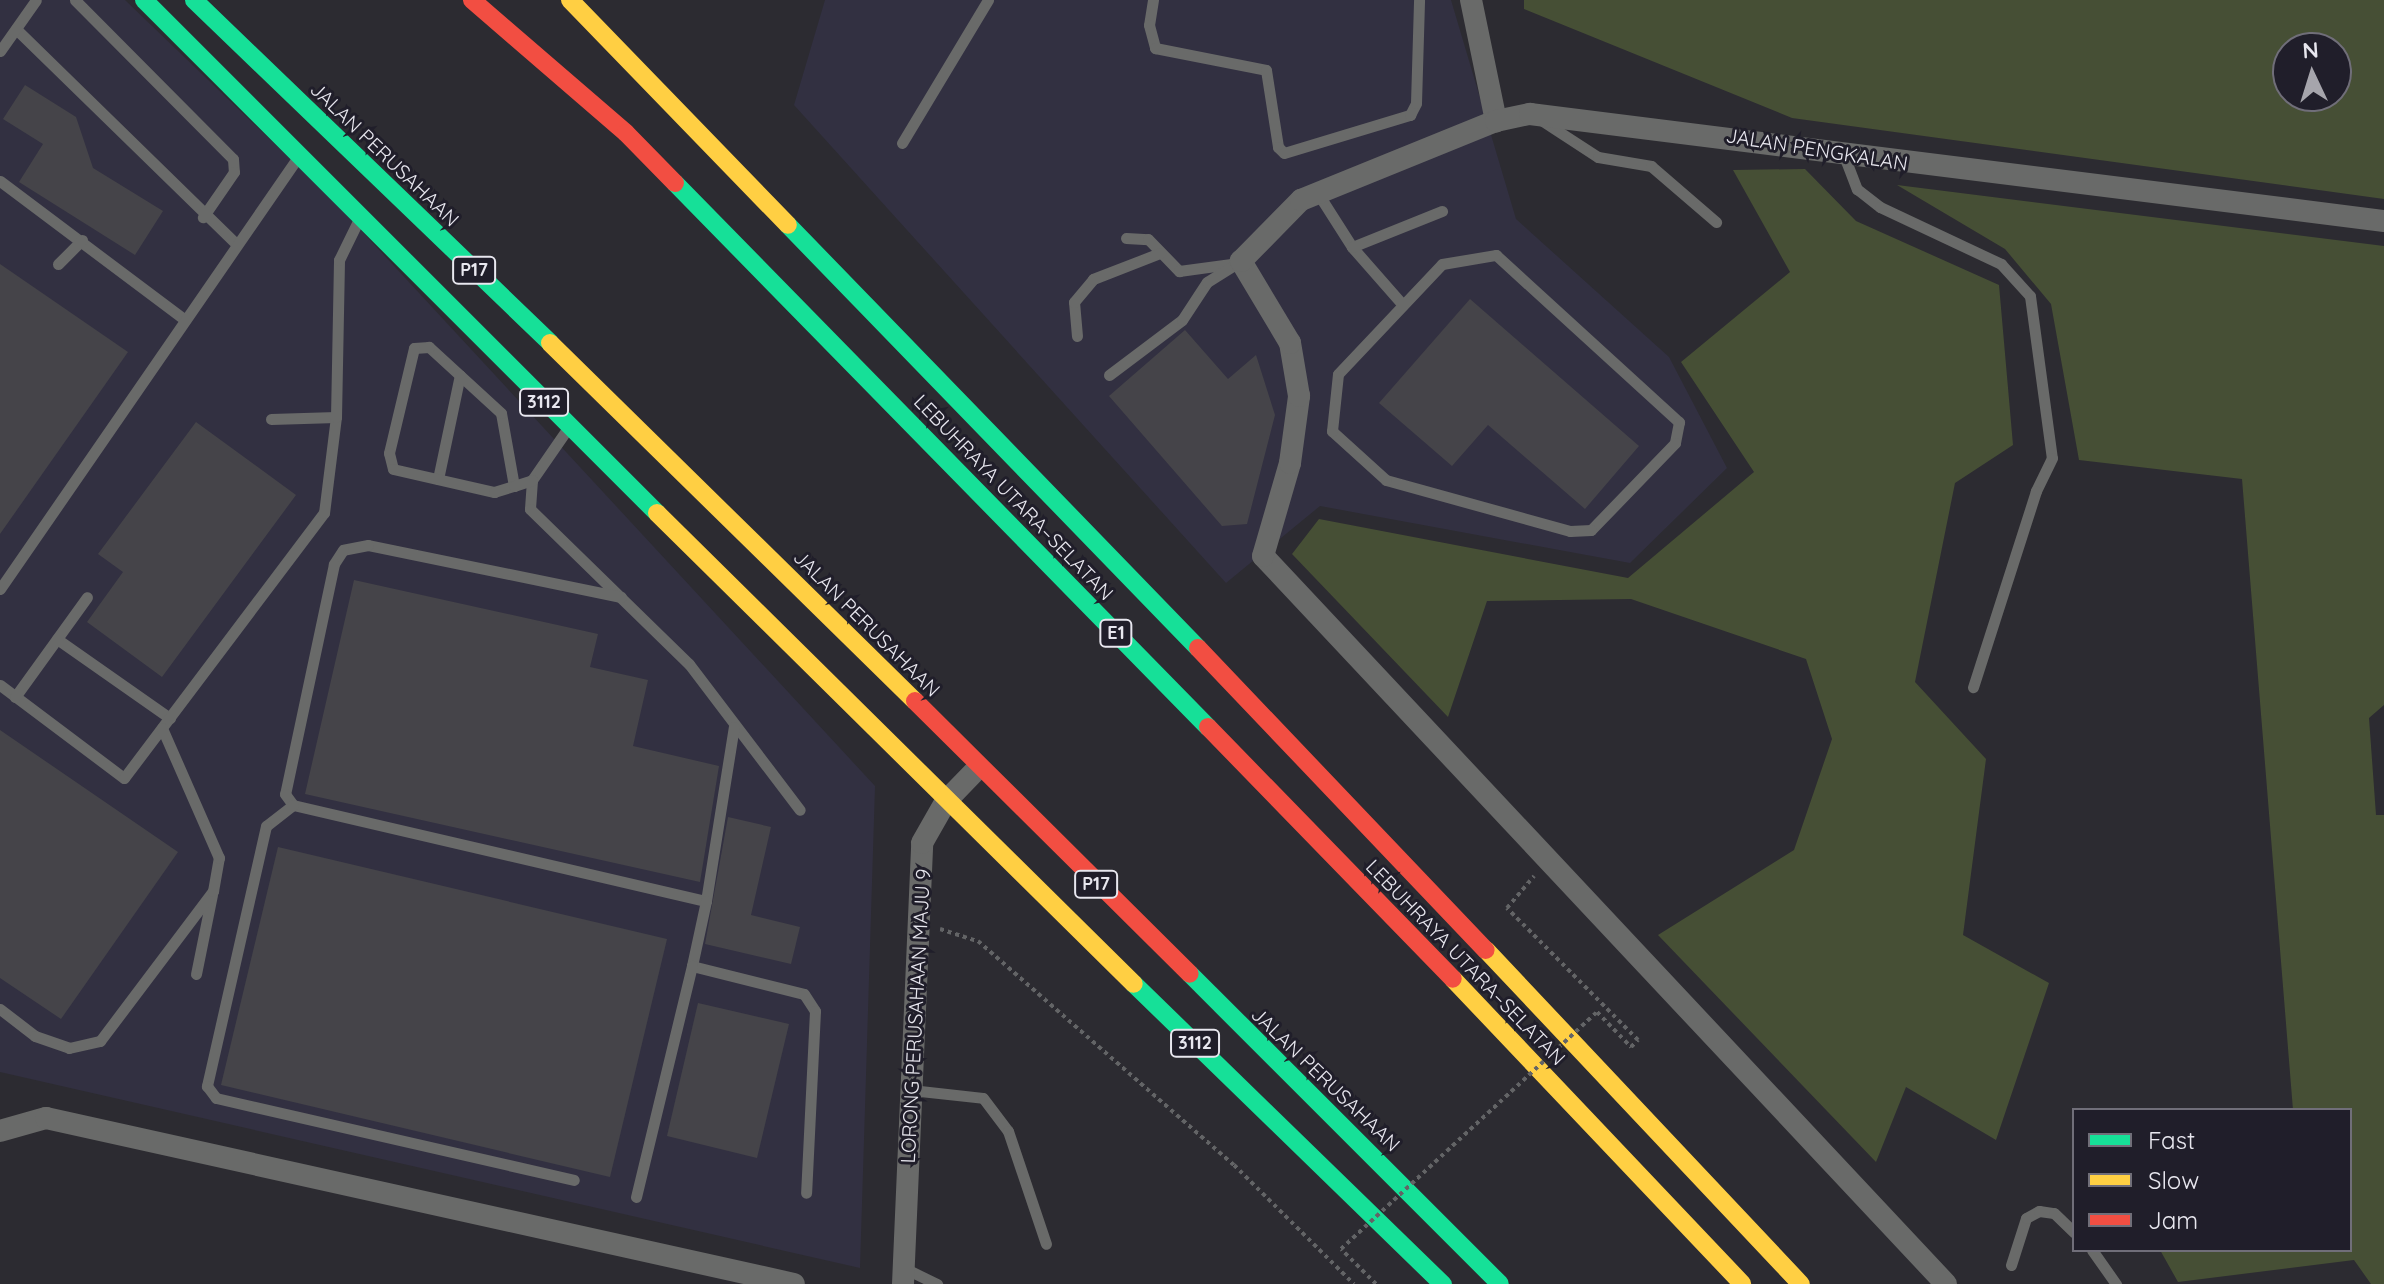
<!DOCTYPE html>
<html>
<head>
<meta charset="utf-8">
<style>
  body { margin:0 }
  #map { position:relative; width:2384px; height:1284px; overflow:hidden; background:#2c2b31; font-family:Quicksand,sans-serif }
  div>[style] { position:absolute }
  .built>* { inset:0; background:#323041 }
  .forest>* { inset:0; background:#464f35 }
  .building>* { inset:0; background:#454449 }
  .path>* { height:4px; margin-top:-2px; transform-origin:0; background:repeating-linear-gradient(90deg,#636466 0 4px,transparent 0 8px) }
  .lane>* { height:11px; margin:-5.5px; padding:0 5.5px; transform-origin:5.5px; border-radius:5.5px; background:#696a69 }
  .street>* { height:22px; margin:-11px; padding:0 11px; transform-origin:11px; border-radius:11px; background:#696a69 }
  .fast>* { height:18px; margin:-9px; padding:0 9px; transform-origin:9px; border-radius:9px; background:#16e098 }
  .slow>* { height:18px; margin:-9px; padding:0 9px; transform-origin:9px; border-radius:9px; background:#ffcf43 }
  .jam>* { height:18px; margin:-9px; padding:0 9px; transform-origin:9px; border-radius:9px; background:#f24e42 }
  .path-bridge>* { height:4px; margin-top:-2px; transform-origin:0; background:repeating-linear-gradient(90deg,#636466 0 4px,transparent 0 8px) }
  span { translate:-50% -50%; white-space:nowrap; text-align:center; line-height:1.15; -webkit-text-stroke:6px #201e2a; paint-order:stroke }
  .shield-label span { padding:2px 6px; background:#201e2a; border:2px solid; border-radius:6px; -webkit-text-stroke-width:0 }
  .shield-label { font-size:18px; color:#e8e7ef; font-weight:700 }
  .street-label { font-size:20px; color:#e8e7ef }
  .legend { position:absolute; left:2072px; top:1108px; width:280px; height:144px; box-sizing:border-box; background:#201e2a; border:2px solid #706e79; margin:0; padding:10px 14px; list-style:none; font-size:24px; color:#e8e7ef }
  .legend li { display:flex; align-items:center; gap:16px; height:40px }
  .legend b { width:40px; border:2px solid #706e79 }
  .north { position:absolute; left:2272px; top:32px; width:80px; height:80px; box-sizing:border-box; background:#201e2a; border:2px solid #706e79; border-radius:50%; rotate:356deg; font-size:22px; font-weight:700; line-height:32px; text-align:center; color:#e8e7ef }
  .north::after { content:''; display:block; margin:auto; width:28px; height:36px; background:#a6a5ac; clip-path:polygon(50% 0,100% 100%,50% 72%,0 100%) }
</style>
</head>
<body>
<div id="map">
  <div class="built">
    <div style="clip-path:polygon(0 0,125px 0,333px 200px,875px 786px,860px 1268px,0 1072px)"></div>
    <div style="clip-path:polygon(825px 0,1451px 0,1516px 219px,1669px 357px,1727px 468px,1630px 563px,1320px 506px,1226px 583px,794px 105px)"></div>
  </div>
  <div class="forest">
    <div style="clip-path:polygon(evenodd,1524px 0,2384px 0,2384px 199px,1792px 118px,1524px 9px,1524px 0,2288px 48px,2336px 48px,2336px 96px,2288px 96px,2288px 48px)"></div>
    <div style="clip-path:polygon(1805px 169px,1856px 221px,1999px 285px,2013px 445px,1955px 483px,1915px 682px,1986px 759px,1963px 935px,2049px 983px,1996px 1140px,1906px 1087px,1876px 1162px,1658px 935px,1794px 850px,1832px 739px,1806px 659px,1631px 599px,1487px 601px,1448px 717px,1292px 554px,1319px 519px,1628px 578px,1754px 472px,1681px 362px,1790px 272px,1733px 170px)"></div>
    <div style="clip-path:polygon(1897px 185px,2384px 246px,2384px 705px,2369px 718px,2376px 815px,2384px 815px,2384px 1284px,2371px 1284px,2354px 1260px,2178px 1282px,2160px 1250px,2350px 1250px,2350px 1110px,2293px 1110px,2242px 479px,2079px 460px,2051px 304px,2005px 249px)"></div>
  </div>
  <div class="building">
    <div style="clip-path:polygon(25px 85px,76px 117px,93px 168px,163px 211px,135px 255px,19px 182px,43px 144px,3px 119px)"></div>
    <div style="clip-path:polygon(0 264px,128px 352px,0 534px)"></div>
    <div style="clip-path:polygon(1470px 299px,1639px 446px,1585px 509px,1488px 425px,1452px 466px,1379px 403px)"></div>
    <div style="clip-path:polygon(1185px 330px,1228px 379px,1256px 355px,1275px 415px,1247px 524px,1222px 526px,1109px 396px)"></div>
    <div style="clip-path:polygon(196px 422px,296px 495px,162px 677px,87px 622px,123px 572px,98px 554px)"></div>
    <div style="clip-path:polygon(354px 580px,598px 634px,590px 667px,648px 680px,633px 746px,719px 766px,700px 882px,305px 794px)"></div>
    <div style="clip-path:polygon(0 730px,178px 852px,61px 1019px,0 978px)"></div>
    <div style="clip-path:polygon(728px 817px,771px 827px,751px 915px,800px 927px,791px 964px,705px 944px)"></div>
    <div style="clip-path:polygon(278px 847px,667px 939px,610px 1177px,221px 1085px)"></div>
    <div style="clip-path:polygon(698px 1003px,789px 1024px,757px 1158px,667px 1136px)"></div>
  </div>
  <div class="path">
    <div style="left:1507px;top:908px;width:42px;rotate:-49.8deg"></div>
    <div style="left:940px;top:929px;width:40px;rotate:18deg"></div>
    <div style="left:978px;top:941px;width:340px;rotate:41.2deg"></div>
    <div style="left:1234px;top:1165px;width:169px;rotate:44.8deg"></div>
  </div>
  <div class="lane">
    <div style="left:75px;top:0;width:224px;rotate:45.2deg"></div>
    <div style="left:233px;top:159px;width:13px;rotate:86deg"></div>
    <div style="left:234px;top:172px;width:55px;rotate:124.6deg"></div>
    <div style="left:1153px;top:0;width:25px;rotate:99deg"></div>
    <div style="left:1149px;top:25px;width:24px;rotate:75deg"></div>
    <div style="left:1155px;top:48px;width:113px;rotate:11.2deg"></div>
    <div style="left:1266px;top:70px;width:78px;rotate:81.1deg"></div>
    <div style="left:1278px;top:147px;width:8px;rotate:45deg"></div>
    <div style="left:1284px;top:153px;width:132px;rotate:-16.8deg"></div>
    <div style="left:1410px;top:115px;width:13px;rotate:-63deg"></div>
    <div style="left:1416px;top:103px;width:103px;rotate:-88.3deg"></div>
    <div style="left:16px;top:29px;width:308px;rotate:44.3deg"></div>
    <div style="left:0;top:51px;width:62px;rotate:-54.8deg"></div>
    <div style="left:1541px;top:120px;width:68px;rotate:33deg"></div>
    <div style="left:1598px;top:157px;width:54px;rotate:9.6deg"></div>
    <div style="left:1651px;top:166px;width:86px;rotate:40.7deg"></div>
    <div style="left:902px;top:143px;width:167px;rotate:-59deg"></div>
    <div style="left:1843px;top:153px;width:39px;rotate:69deg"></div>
    <div style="left:1857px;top:189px;width:29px;rotate:38deg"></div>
    <div style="left:1880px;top:207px;width:134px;rotate:25.2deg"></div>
    <div style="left:2001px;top:264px;width:43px;rotate:47.8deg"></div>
    <div style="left:2030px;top:296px;width:163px;rotate:82.3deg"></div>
    <div style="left:2052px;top:458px;width:37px;rotate:116deg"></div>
    <div style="left:2036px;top:491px;width:206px;rotate:107.8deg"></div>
    <div style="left:0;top:181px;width:231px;rotate:36.9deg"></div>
    <div style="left:1317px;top:192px;width:65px;rotate:57.5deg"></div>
    <div style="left:1352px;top:247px;width:77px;rotate:48.7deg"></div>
    <div style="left:1126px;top:238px;width:22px;rotate:3deg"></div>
    <div style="left:1148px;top:239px;width:45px;rotate:45.9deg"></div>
    <div style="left:1179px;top:271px;width:51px;rotate:-7.8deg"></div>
    <div style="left:1352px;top:247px;width:97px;rotate:-21.8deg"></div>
    <div style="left:1496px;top:255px;width:248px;rotate:42.4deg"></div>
    <div style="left:1679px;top:422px;width:21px;rotate:101deg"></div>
    <div style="left:1675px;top:443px;width:121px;rotate:134deg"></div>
    <div style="left:1591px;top:530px;width:21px;rotate:177deg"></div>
    <div style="left:1570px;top:531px;width:191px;rotate:-164.5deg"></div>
    <div style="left:1386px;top:480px;width:73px;rotate:-137.8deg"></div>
    <div style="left:1332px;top:431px;width:57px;rotate:-84deg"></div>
    <div style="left:1338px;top:374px;width:151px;rotate:-46.6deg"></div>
    <div style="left:1442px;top:264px;width:55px;rotate:-9.5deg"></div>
    <div style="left:58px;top:264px;width:34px;rotate:-45deg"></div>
    <div style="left:1077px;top:336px;width:34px;rotate:-95deg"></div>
    <div style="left:1074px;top:302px;width:30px;rotate:-50deg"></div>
    <div style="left:1093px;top:279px;width:72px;rotate:-21.2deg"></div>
    <div style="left:1109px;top:375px;width:91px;rotate:-37deg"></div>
    <div style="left:1182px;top:320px;width:45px;rotate:-56.7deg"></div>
    <div style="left:1207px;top:282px;width:40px;rotate:-32deg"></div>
    <div style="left:271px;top:419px;width:65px;rotate:-1.8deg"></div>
    <div style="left:568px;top:428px;width:63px;rotate:124.7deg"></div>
    <div style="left:532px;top:480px;width:29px;rotate:94deg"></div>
    <div style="left:530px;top:509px;width:222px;rotate:44.3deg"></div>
    <div style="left:689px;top:664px;width:183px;rotate:52.8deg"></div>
    <div style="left:438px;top:479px;width:106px;rotate:-78.1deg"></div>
    <div style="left:514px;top:486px;width:74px;rotate:-100.1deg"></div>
    <div style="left:501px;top:413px;width:98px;rotate:-137.5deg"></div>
    <div style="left:429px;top:347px;width:15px;rotate:176deg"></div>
    <div style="left:414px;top:348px;width:108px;rotate:103.4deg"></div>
    <div style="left:389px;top:453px;width:16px;rotate:76deg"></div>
    <div style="left:393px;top:469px;width:104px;rotate:12.8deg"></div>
    <div style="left:494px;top:492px;width:21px;rotate:-17deg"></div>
    <div style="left:514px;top:486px;width:19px;rotate:-18deg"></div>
    <div style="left:0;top:589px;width:525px;rotate:-55.4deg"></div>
    <div style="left:621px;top:597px;width:258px;rotate:-168.4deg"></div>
    <div style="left:368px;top:545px;width:25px;rotate:169deg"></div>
    <div style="left:343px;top:550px;width:17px;rotate:123deg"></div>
    <div style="left:334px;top:564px;width:235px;rotate:102deg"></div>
    <div style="left:285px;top:794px;width:14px;rotate:54deg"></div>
    <div style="left:293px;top:805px;width:424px;rotate:13.1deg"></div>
    <div style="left:706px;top:901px;width:176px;rotate:-80.9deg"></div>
    <div style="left:57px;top:639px;width:138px;rotate:35deg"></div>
    <div style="left:0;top:685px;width:155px;rotate:36.9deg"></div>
    <div style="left:124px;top:778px;width:332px;rotate:-53deg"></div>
    <div style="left:324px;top:513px;width:97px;rotate:-82.9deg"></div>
    <div style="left:336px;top:417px;width:157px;rotate:-88.9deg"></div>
    <div style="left:339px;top:260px;width:43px;rotate:-64deg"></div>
    <div style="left:15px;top:697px;width:123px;rotate:-54.2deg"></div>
    <div style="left:293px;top:805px;width:34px;rotate:142deg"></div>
    <div style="left:266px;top:826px;width:267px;rotate:102.8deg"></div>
    <div style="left:207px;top:1086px;width:15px;rotate:53deg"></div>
    <div style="left:216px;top:1098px;width:367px;rotate:12.9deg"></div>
    <div style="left:706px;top:901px;width:66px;rotate:102.2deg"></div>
    <div style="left:692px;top:966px;width:115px;rotate:14deg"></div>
    <div style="left:804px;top:994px;width:20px;rotate:57deg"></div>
    <div style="left:815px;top:1011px;width:182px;rotate:92.8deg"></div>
    <div style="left:196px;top:974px;width:81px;rotate:-78.6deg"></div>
    <div style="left:0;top:1009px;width:44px;rotate:37.6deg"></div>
    <div style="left:35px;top:1036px;width:36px;rotate:19deg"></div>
    <div style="left:69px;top:1048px;width:32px;rotate:-13deg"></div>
    <div style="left:100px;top:1041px;width:188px;rotate:-53deg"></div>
    <div style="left:213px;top:891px;width:34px;rotate:-80deg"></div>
    <div style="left:219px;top:858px;width:142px;rotate:-113.7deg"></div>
    <div style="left:911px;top:1090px;width:72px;rotate:6.3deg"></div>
    <div style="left:983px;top:1098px;width:41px;rotate:52.9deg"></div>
    <div style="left:1008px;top:1131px;width:119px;rotate:71.4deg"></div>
    <div style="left:636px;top:1197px;width:238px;rotate:-76.4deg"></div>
    <div style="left:2092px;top:1250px;width:42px;rotate:54.8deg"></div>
    <div style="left:2011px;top:1265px;width:49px;rotate:-72.3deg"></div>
    <div style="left:2026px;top:1218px;width:15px;rotate:-28deg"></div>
    <div style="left:2039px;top:1211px;width:15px;rotate:8deg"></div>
    <div style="left:2054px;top:1213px;width:28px;rotate:44deg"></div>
    <div style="left:904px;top:1268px;width:37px;rotate:26deg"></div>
  </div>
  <div class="street">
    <div style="left:1471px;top:0;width:124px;rotate:78.3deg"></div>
    <div style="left:0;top:1131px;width:48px;rotate:-15.8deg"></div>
    <div style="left:46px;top:1118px;width:766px;rotate:12.51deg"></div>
    <div style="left:903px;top:1284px;width:441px;rotate:-87.5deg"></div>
    <div style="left:922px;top:843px;width:48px;rotate:-60.3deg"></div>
    <div style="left:946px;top:801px;width:46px;rotate:-45.9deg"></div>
    <div style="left:1946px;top:1284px;width:998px;rotate:-133.17deg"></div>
    <div style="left:1263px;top:556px;width:97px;rotate:-73.8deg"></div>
    <div style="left:1290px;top:463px;width:68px;rotate:-82.3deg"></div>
    <div style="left:1299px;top:396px;width:54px;rotate:-99.6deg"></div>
    <div style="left:1290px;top:343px;width:96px;rotate:-120.9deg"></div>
    <div style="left:1241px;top:261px;width:86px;rotate:-45.5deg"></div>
    <div style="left:1301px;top:200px;width:210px;rotate:-22.1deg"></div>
    <div style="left:1496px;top:121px;width:35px;rotate:-12deg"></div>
    <div style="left:1530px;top:114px;width:861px;rotate:7.14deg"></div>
  </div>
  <div class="fast">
    <div style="left:144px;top:0;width:725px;rotate:45deg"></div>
    <div style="left:194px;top:0;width:494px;rotate:43.9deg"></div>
    <div style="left:675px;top:183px;width:762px;rotate:45.59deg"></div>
    <div style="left:788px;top:225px;width:589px;rotate:45.89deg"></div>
    <div style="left:1190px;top:974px;width:438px;rotate:45deg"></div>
    <div style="left:1134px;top:984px;width:431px;rotate:44.2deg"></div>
  </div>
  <div class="slow">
    <div style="left:570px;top:0;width:313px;rotate:45.9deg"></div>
    <div style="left:550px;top:343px;width:511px;rotate:44.45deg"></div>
    <div style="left:657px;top:513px;width:670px;rotate:44.64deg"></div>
    <div style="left:1486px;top:950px;width:459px;rotate:46.7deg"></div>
    <div style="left:1453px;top:979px;width:420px;rotate:46.5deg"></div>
  </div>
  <div class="jam">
    <div style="left:472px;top:0;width:203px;rotate:40.8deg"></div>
    <div style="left:626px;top:133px;width:70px;rotate:45.6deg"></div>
    <div style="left:1198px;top:648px;width:417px;rotate:46.4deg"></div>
    <div style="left:915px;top:701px;width:387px;rotate:44.8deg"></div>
    <div style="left:1208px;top:727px;width:351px;rotate:45.8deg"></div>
  </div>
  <div class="path-bridge">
    <div style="left:1376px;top:1284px;width:49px;rotate:-135deg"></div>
    <div style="left:1341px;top:1249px;width:349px;rotate:-42.8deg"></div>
    <div style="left:1597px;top:1012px;width:49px;rotate:45.8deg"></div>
    <div style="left:1631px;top:1047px;width:10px;rotate:-45deg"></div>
    <div style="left:1638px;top:1040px;width:186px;rotate:-134.8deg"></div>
  </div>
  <div class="shield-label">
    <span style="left:474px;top:270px">P17</span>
    <span style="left:544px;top:402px">3112</span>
    <span style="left:1116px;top:633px">E1</span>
    <span style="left:1096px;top:884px">P17</span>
    <span style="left:1195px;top:1043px">3112</span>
  </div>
  <div class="street-label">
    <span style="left:1817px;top:149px;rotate:9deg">JALAN PENGKALAN</span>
    <span style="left:385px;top:154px;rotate:44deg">JALAN PERUSAHAAN</span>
    <span style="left:1014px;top:497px;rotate:46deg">LEBUHRAYA UTARA–SELATAN</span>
    <span style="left:867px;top:623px;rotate:45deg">JALAN PERUSAHAAN</span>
    <span style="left:1466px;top:962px;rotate:46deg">LEBUHRAYA UTARA–SELATAN</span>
    <span style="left:915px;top:1016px;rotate:-87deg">LORONG PERUSAHAAN MAJU 9</span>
    <span style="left:1326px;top:1079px;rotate:44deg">JALAN PERUSAHAAN</span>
  </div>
  <ul class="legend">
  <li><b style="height:10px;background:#16e098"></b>Fast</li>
  <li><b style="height:10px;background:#ffcf43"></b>Slow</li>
  <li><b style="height:10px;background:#f24e42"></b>Jam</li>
  </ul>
  <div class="north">N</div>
</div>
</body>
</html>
